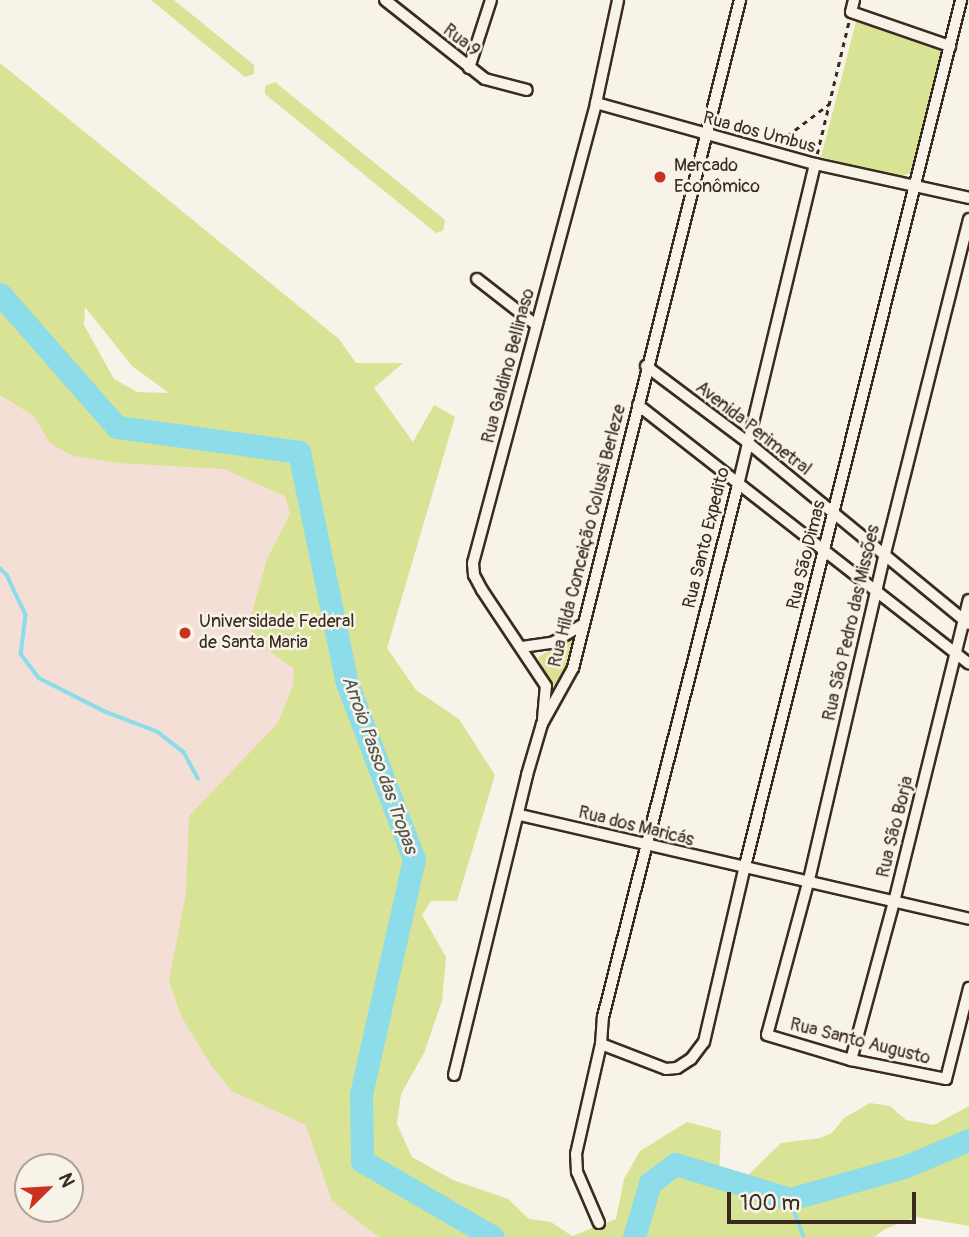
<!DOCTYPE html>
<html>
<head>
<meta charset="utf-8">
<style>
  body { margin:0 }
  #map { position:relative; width:969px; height:1237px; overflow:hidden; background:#f7f3e8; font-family:Pangolin,sans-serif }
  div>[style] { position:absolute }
  .built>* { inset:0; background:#f3dfd5 }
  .green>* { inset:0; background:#d8e395 }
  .stream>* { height:3.5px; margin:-1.75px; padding:0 1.75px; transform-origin:1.75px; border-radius:1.75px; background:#8cdce9 }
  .river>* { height:23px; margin:-11.5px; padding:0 11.5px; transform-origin:11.5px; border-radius:11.5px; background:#8cdce9 }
  .path>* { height:2.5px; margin-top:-1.25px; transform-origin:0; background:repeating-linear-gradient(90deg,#3b2a1e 0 5px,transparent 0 10px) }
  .roads { filter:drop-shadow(2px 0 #3b2a1e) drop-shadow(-2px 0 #3b2a1e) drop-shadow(0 2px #3b2a1e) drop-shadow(0 -2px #3b2a1e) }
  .minor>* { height:10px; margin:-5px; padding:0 5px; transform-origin:5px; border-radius:5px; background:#f7f3e8 }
  .dots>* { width:19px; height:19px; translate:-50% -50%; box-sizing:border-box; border:4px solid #f7f3e8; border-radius:50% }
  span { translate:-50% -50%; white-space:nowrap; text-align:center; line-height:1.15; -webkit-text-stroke:5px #f7f3e8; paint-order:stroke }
  .street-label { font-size:18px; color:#3b2a1e }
  .poi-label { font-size:18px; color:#3b2a1e }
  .left { translate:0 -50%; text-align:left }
  .water-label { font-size:19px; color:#4f5651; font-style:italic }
  .north { position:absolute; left:14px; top:1153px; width:70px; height:70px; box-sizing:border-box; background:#f7f3e8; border:2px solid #aca397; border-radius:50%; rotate:66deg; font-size:19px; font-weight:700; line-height:28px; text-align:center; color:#3b2a1e }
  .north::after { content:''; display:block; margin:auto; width:24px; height:32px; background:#c8321e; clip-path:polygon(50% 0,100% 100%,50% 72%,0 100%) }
  .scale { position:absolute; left:727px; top:1192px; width:189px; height:32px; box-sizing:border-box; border:4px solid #3b2a1e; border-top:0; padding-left:9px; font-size:21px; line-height:24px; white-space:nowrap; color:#3b2a1e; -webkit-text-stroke:5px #f7f3e8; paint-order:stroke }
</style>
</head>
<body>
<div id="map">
  <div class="built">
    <div style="clip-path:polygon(evenodd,0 260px,114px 403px,305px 437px,355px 1199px,404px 1237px,0 1237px,0 260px,28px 1167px,70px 1167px,70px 1209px,28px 1209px,28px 1167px)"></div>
  </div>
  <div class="green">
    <div style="clip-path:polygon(151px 0,174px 0,254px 65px,254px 74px,245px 77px)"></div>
    <div style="clip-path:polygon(857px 18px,942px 49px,913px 172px,897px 178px,821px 157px)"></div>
    <div style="clip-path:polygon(evenodd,0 63px,339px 339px,356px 363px,403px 363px,374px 388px,413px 442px,434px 405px,455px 417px,387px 648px,416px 690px,459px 719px,495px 775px,457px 901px,431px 901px,422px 915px,446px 957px,442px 1001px,424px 1053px,401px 1094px,397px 1124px,412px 1157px,453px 1180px,508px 1199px,529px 1219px,551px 1222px,572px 1236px,616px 1219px,624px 1179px,640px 1151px,687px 1122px,721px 1131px,719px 1175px,746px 1177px,781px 1143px,820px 1138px,832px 1133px,844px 1118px,870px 1103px,890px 1106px,906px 1120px,934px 1125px,969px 1106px,969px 1226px,916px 1217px,885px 1229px,874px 1237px,379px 1237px,332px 1201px,306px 1125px,232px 1091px,211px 1065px,181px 1016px,169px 981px,186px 893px,189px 816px,278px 723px,293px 685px,294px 669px,264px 647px,248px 627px,267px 559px,290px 514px,285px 496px,224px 469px,119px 463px,73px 456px,50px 443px,34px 416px,0 395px,0 63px,85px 307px,132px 366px,169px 393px,137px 392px,114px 379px,84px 325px,85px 307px)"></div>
    <div style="clip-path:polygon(275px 82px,445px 220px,443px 231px,436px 233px,265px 94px,265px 86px)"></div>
    <div style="clip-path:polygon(576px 636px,567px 670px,558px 687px,549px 686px,538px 657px)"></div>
  </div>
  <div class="stream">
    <div style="left:0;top:568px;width:10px;rotate:45deg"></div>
    <div style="left:7px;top:575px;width:44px;rotate:64.6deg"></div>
    <div style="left:26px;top:615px;width:39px;rotate:97deg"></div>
    <div style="left:21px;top:654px;width:30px;rotate:53deg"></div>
    <div style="left:39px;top:678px;width:75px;rotate:26.9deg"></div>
    <div style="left:106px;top:712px;width:56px;rotate:21deg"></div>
    <div style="left:158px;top:732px;width:33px;rotate:38deg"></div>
    <div style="left:184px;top:752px;width:30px;rotate:62deg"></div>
    <div style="left:790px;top:1199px;width:40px;rotate:69.8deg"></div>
  </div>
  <div class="river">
    <div style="left:0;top:294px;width:177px;rotate:48.7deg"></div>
    <div style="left:117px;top:427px;width:184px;rotate:7.8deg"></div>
    <div style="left:299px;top:452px;width:236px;rotate:78.3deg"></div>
    <div style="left:347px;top:683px;width:188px;rotate:69.2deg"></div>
    <div style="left:414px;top:859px;width:241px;rotate:102.7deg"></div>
    <div style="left:361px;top:1094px;width:67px;rotate:89.1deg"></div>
    <div style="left:362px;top:1161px;width:151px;rotate:30.1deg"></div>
    <div style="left:634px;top:1237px;width:56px;rotate:-73.5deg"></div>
    <div style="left:650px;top:1183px;width:31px;rotate:-37deg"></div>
    <div style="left:675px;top:1164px;width:120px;rotate:16.9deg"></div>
    <div style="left:790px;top:1199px;width:118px;rotate:-15.7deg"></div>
    <div style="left:904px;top:1167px;width:70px;rotate:-22.6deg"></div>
  </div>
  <div class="path">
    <div style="left:779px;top:142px;width:63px;rotate:-37.2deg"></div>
    <div style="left:817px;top:154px;width:137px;rotate:-76.5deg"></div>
  </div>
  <div class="roads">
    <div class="minor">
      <div style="left:385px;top:0;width:127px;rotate:38.3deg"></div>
      <div style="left:485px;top:79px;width:43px;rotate:14.7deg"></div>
      <div style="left:854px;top:0;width:12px;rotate:104deg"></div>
      <div style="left:851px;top:12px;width:105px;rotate:19deg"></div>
      <div style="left:469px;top:68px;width:71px;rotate:-72.1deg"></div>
      <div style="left:596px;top:103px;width:227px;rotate:15.6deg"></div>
      <div style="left:815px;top:164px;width:158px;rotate:12.4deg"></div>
      <div style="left:969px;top:219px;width:344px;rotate:104.1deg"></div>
      <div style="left:885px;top:553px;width:339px;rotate:103.1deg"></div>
      <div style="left:808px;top:883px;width:157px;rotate:105.1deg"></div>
      <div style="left:767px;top:1035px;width:88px;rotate:16.6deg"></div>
      <div style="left:851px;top:1060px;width:97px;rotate:11.3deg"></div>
      <div style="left:946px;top:1079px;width:94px;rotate:-75.8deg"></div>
      <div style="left:477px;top:279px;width:75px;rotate:37.9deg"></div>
      <div style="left:646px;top:366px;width:125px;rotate:36.9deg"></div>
      <div style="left:746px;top:441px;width:288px;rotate:39.4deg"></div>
      <div style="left:638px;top:405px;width:420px;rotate:38deg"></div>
      <div style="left:522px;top:647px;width:30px;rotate:-8deg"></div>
      <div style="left:552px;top:643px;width:35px;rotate:-31deg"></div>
      <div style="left:543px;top:719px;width:33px;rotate:-85deg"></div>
      <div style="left:546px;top:686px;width:115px;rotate:-123.7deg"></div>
      <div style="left:482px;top:590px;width:17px;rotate:-118deg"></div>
      <div style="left:474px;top:575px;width:12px;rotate:-95deg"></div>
      <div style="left:473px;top:563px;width:476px;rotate:-75deg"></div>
      <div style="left:596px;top:103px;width:105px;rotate:-77.9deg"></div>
      <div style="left:520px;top:815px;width:461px;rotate:13deg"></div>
      <div style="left:601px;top:1044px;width:70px;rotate:21deg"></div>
      <div style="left:666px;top:1069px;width:11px;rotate:-5deg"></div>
      <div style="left:677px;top:1068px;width:17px;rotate:-33deg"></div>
      <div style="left:691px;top:1059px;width:21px;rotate:-53deg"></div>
      <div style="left:704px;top:1042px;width:177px;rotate:-76.9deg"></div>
      <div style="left:744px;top:870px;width:897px;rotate:-75.99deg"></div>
      <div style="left:851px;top:1060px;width:164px;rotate:-74.8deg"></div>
      <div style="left:894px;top:902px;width:311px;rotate:-76.1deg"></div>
      <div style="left:454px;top:1075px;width:309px;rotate:-76.3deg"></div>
      <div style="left:527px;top:775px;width:53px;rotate:-73.6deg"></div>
      <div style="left:542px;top:724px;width:64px;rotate:-61deg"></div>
      <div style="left:573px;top:668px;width:689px;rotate:-75.96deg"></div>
      <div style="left:599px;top:1223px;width:56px;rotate:-113.3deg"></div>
      <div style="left:577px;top:1172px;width:18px;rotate:-93deg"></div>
      <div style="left:576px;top:1154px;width:113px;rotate:-77.2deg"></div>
      <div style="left:601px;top:1044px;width:27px;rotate:-86deg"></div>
      <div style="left:603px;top:1017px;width:549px;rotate:-75.76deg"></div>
      <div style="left:738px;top:485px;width:330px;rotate:-76.5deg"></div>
    </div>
  </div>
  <div class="dots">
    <div style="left:660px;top:177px;background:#c8321e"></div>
    <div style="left:185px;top:633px;background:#c8321e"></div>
  </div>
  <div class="street-label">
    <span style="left:461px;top:41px;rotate:38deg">Rua 9</span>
    <span style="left:759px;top:133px;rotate:15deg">Rua dos Umbus</span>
    <span style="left:509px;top:366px;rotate:-75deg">Rua Galdino Bellinaso</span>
    <span style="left:753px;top:429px;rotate:38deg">Avenida Perimetral</span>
    <span style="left:588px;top:536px;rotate:-76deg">Rua Hilda Conceição Colussi Berleze</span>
    <span style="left:707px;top:538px;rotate:-76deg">Rua Santo Expedito</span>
    <span style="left:807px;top:555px;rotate:-76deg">Rua São Dimas</span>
    <span style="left:852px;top:623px;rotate:-77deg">Rua São Pedro das Missões</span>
    <span style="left:636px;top:827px;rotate:14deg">Rua dos Maricás</span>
    <span style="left:896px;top:827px;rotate:-76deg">Rua São Borja</span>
    <span style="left:860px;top:1042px;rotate:14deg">Rua Santo Augusto</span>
  </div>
  <div class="poi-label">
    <span class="left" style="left:674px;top:177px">Mercado<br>Econômico</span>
    <span class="left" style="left:199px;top:633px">Universidade Federal<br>de Santa Maria</span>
  </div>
  <div class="water-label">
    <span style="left:379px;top:765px;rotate:70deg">Arroio Passo das Tropas</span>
  </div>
  <div class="north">N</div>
  <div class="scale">100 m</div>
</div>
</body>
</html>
